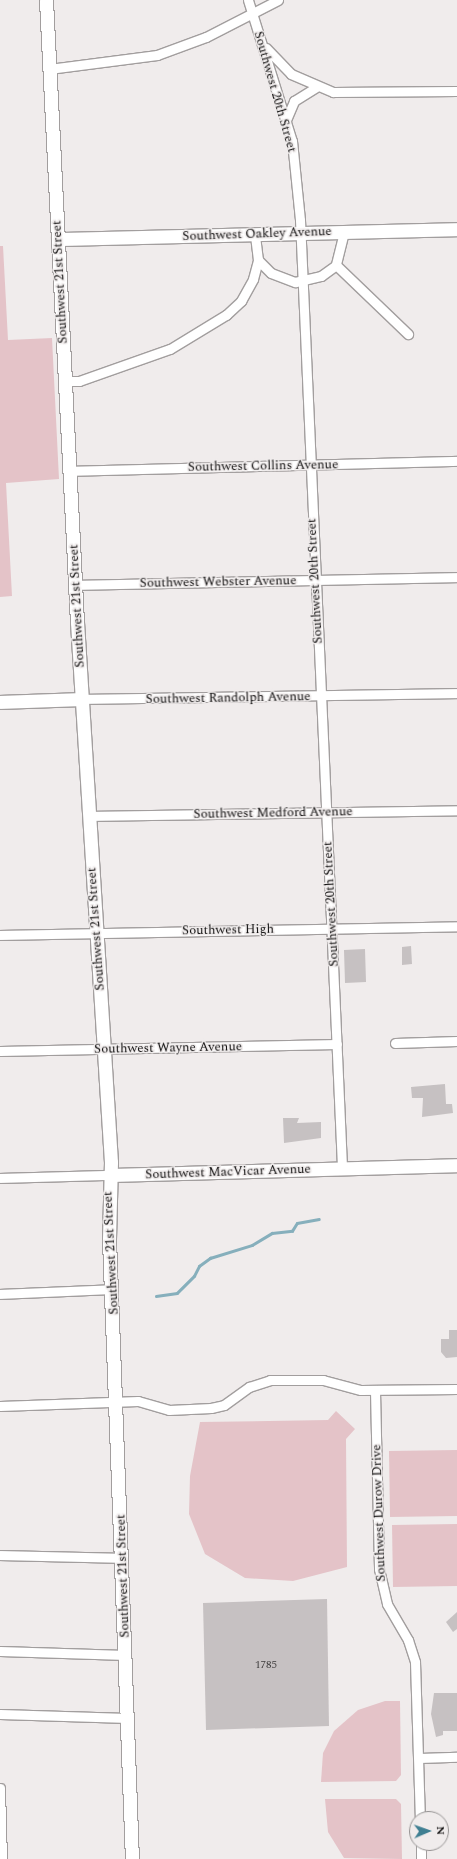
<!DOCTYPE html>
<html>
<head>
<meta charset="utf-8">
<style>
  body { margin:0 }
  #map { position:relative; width:457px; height:1859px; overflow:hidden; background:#f0ecec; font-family:Spectral,serif }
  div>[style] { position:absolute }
  .green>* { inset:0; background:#e4c3c8 }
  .stream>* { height:2.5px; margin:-1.25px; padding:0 1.25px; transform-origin:1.25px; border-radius:1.25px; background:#86afbc }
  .building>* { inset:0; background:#c6c1c2 }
  .roads { filter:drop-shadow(1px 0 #a29e9e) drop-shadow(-1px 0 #a29e9e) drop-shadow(0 1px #a29e9e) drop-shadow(0 -1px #a29e9e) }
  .street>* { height:9px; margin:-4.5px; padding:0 4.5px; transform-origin:4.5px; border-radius:4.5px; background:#fff }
  .secondary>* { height:13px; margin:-6.5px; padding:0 6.5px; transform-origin:6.5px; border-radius:6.5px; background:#fff }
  span { translate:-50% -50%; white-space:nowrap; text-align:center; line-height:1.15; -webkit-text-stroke:3px #f0ecec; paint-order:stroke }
  .number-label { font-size:11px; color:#3d3b3b }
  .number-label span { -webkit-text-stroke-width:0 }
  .street-label { font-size:13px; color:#0f0e0e }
  .north { position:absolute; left:409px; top:1811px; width:40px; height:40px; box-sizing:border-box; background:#f0ecec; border:1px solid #969393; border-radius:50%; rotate:88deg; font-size:11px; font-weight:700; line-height:16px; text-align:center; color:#0f0e0e }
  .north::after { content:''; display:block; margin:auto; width:14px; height:18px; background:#3f7f92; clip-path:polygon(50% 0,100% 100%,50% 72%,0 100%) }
</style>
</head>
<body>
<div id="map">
  <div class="green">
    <div style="clip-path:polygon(0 246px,3px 246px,8px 340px,52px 338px,59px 479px,6px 483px,12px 596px,0 597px)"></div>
    <div style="clip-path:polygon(336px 1411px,355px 1429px,346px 1439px,347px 1567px,293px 1581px,245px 1578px,205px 1554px,189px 1514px,190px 1476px,200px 1422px,328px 1420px)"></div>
    <div style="clip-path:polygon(457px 1450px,457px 1516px,390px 1517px,389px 1451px)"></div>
    <div style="clip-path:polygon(457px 1524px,457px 1586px,393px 1587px,392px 1525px)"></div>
    <div style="clip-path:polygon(385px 1701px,400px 1701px,401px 1775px,396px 1781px,321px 1782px,323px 1753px,334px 1731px,358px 1710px)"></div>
    <div style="clip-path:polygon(325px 1799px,396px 1799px,401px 1804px,402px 1859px,344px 1858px,328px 1832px)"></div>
  </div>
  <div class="stream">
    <div style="left:156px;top:1296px;width:21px;rotate:-8deg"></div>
    <div style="left:177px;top:1293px;width:24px;rotate:-45deg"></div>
    <div style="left:194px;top:1276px;width:11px;rotate:-63deg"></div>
    <div style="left:199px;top:1266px;width:14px;rotate:-36deg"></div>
    <div style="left:210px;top:1258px;width:44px;rotate:-17.2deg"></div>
    <div style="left:252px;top:1245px;width:23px;rotate:-31deg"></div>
    <div style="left:272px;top:1233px;width:20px;rotate:-6deg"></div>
    <div style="left:292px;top:1231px;width:9px;rotate:-58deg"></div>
    <div style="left:297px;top:1223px;width:22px;rotate:-10deg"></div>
  </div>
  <div class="building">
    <div style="clip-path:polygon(411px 946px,412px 964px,402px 965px,402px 947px)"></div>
    <div style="clip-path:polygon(365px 949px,366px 982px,345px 983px,344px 950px)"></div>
    <div style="clip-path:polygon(445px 1084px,446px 1104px,452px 1104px,453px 1113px,422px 1117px,423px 1098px,412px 1098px,411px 1087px)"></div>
    <div style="clip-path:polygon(283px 1118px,299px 1118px,297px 1123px,321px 1122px,321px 1138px,284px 1143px)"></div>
    <div style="clip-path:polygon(449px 1330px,457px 1330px,457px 1357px,446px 1358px,441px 1352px,441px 1339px,449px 1339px)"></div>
    <div style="clip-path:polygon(327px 1599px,329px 1726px,206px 1730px,203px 1603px)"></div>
    <div style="clip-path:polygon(457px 1612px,457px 1629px,453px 1632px,446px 1622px)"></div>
    <div style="clip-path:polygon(434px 1693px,457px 1693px,457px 1731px,443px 1731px,443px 1735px,436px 1737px,431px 1714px)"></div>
  </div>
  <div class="roads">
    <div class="street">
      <div style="left:248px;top:0;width:148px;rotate:72.7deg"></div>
      <div style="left:292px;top:141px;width:79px;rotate:84.2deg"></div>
      <div style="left:300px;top:220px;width:949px;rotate:87.46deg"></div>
      <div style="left:266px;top:48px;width:36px;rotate:46deg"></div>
      <div style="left:291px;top:74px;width:46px;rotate:23.2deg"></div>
      <div style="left:333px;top:92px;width:124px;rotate:-0.5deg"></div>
      <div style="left:49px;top:69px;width:109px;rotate:-7.4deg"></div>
      <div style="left:157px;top:55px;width:52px;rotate:-20.2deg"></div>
      <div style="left:206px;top:37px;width:81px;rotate:-27.2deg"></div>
      <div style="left:286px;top:120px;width:21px;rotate:-67deg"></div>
      <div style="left:294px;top:101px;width:26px;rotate:-32deg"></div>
      <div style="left:344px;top:232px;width:34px;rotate:104deg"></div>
      <div style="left:336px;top:265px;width:100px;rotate:43.8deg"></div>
      <div style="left:258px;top:260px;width:18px;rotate:45deg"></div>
      <div style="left:271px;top:273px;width:26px;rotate:21deg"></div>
      <div style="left:295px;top:282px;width:27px;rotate:-13deg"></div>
      <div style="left:321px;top:276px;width:19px;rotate:-36deg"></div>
      <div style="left:64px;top:381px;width:15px"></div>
      <div style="left:79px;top:381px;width:96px;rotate:-19.4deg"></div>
      <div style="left:170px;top:349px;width:66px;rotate:-31.3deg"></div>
      <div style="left:226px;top:315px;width:21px;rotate:-43deg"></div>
      <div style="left:241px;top:301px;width:25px;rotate:-61deg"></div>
      <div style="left:253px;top:279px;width:20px;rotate:-75deg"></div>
      <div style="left:258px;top:260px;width:26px;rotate:-97deg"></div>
      <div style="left:69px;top:471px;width:388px;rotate:-1.5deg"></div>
      <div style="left:75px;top:585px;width:382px;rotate:-1.2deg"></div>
      <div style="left:83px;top:699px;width:374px;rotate:-0.9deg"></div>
      <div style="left:90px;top:816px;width:367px;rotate:-0.9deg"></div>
      <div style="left:0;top:935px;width:457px;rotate:-1.1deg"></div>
      <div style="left:395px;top:1043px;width:62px;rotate:-1.8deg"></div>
      <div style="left:0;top:1051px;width:337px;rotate:-1.2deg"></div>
      <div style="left:0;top:1178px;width:109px;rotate:-1.6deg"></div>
      <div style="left:0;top:1294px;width:113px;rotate:-2.5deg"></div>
      <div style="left:375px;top:1391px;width:178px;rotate:88.7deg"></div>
      <div style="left:379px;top:1569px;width:36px;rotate:77deg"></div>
      <div style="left:387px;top:1604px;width:42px;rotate:59.7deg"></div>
      <div style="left:408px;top:1640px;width:23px;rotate:72deg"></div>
      <div style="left:415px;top:1662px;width:157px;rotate:88.2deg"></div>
      <div style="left:0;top:1406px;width:138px;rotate:-2.1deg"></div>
      <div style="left:138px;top:1401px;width:32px;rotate:16deg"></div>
      <div style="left:169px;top:1410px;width:42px;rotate:-2.7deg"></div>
      <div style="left:211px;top:1408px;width:13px;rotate:-13deg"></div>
      <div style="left:224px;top:1405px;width:31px;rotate:-36deg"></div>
      <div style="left:249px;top:1387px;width:22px;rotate:-18deg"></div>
      <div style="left:270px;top:1380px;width:53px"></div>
      <div style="left:323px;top:1380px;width:39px;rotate:15deg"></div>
      <div style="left:361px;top:1390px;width:96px;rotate:-0.6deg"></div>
      <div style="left:0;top:1555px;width:123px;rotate:1.4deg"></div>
      <div style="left:0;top:1651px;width:126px;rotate:1.8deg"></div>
      <div style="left:0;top:1714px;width:128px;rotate:1.8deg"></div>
      <div style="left:419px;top:1758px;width:38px;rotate:-2deg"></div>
      <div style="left:0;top:1788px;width:71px;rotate:88.4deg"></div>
      <div style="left:421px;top:1843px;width:16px;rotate:90deg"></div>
    </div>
    <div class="secondary">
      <div style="left:46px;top:0;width:623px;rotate:87.15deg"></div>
      <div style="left:77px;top:622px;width:541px;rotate:86.4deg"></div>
      <div style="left:111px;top:1162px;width:77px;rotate:91.5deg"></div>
      <div style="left:109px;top:1239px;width:620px;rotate:87.88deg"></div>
      <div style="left:58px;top:239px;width:399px;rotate:-1.4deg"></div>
      <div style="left:0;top:702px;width:83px;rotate:-2.1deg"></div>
      <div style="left:109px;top:1175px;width:348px;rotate:-1.6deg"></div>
    </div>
  </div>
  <div class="number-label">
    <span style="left:266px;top:1665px">1785</span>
  </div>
  <div class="street-label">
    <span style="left:275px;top:92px;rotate:74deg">Southwest 20th Street</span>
    <span style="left:257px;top:234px;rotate:-2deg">Southwest Oakley Avenue</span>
    <span style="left:60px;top:282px;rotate:-93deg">Southwest 21st Street</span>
    <span style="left:263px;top:466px;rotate:-1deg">Southwest Collins Avenue</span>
    <span style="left:315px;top:581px;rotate:-93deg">Southwest 20th Street</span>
    <span style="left:218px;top:582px;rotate:-1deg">Southwest Webster Avenue</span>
    <span style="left:77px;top:606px;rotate:-93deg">Southwest 21st Street</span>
    <span style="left:228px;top:698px;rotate:-1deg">Southwest Randolph Avenue</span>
    <span style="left:273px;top:813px;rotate:-1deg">Southwest Medford Avenue</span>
    <span style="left:331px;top:904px;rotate:-93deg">Southwest 20th Street</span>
    <span style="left:96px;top:929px;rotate:-94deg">Southwest 21st Street</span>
    <span style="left:228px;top:930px;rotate:-1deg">Southwest High</span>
    <span style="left:168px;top:1048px;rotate:-1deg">Southwest Wayne Avenue</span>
    <span style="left:228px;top:1172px;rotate:-2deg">Southwest MacVicar Avenue</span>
    <span style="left:111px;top:1253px;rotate:-93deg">Southwest 21st Street</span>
    <span style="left:379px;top:1513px;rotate:-92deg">Southwest Durow Drive</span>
    <span style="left:123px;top:1576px;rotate:-92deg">Southwest 21st Street</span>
  </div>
  <div class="north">N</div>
</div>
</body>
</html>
